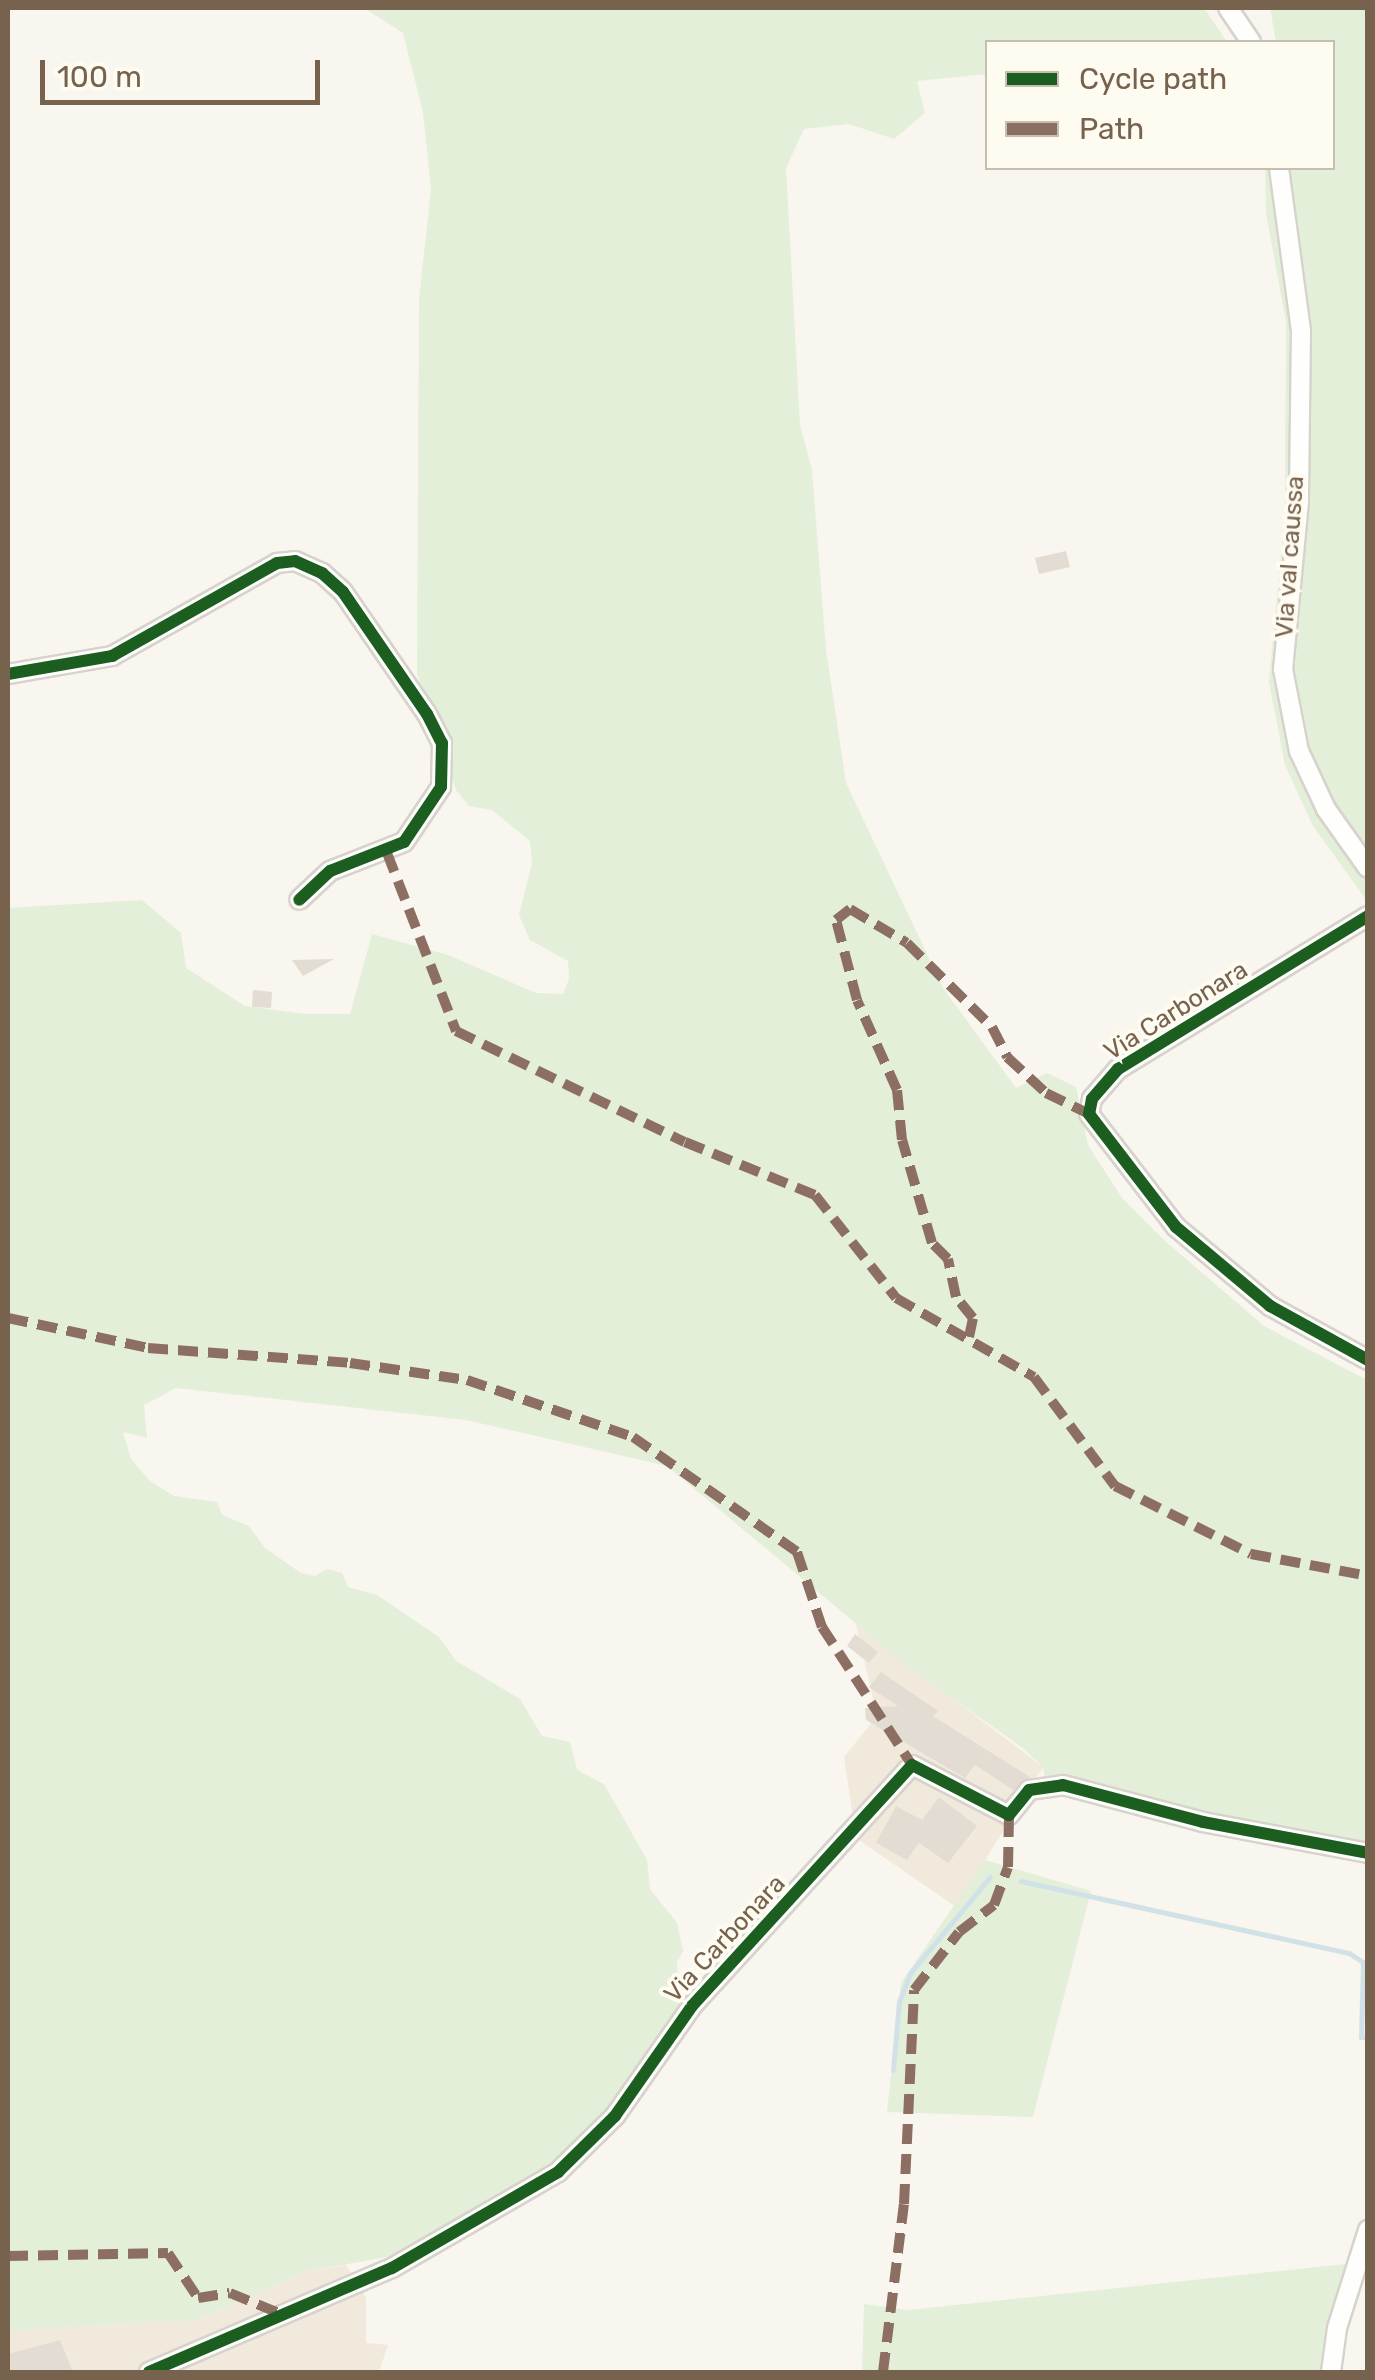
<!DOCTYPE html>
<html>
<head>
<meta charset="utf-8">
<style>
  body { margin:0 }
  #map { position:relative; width:1375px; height:2380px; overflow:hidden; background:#f8f6ee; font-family:Rubik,sans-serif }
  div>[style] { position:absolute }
  .residential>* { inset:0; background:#f1eadc }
  .green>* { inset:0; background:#e3efd9 }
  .stream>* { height:5px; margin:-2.5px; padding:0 2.5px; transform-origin:2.5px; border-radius:2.5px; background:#d0e2e8 }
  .building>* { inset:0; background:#e3dcd3 }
  .roads { filter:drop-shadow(2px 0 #d7d3cc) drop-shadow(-2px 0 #d7d3cc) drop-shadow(0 2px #d7d3cc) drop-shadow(0 -2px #d7d3cc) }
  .street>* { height:18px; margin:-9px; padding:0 9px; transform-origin:9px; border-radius:9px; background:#fefefc }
  .quiet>* { height:10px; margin-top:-5px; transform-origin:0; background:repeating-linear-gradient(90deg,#8d6e63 0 20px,transparent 0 30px) }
  .cycleway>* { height:12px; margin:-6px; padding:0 6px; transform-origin:6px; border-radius:6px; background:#1b5e20 }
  span { translate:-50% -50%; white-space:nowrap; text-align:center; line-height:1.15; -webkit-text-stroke:8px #fefbf1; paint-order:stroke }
  .street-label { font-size:25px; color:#77624e }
  .frame { position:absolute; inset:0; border:10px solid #77624e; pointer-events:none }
  .legend { position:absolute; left:985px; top:40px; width:350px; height:130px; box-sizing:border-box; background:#fefbf1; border:2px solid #c8beb0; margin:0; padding:12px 18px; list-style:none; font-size:30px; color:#77624e }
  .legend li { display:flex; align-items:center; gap:20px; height:50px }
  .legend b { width:50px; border:2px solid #c8beb0 }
  .scale { position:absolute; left:40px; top:60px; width:280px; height:45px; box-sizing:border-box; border:5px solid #77624e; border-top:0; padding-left:12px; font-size:30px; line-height:35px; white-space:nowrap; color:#77624e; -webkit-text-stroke:8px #fefbf1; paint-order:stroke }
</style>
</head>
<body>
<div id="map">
  <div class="residential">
    <div style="clip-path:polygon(856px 1624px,1043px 1767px,956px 1907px,856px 1838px,844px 1757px,877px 1716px)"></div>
    <div style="clip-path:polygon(346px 2265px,366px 2298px,366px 2343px,388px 2345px,379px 2372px,8px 2372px,8px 2331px,198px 2320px,304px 2272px)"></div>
  </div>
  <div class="green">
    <div style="clip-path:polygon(364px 8px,1204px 8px,1227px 42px,988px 42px,987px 74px,917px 81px,925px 113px,894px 139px,849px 124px,804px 129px,786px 168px,800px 425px,812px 470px,826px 650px,846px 783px,943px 988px,1016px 1088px,1047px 1073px,1076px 1087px,1088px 1145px,1122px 1198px,1164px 1240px,1264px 1326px,1367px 1380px,1367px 1857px,1046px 1785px,1043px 1767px,1024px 1749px,902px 1662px,667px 1466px,466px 1420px,176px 1388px,144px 1405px,147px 1438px,123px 1432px,131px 1459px,150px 1481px,174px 1496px,217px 1502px,222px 1515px,249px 1526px,265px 1548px,301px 1573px,315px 1576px,327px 1569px,342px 1573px,348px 1587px,377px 1595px,439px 1637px,456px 1661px,520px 1699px,542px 1736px,570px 1742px,577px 1770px,604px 1784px,647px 1860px,650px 1889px,677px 1923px,683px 1951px,677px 1962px,679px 2009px,651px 2073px,587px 2136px,430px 2249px,304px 2272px,198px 2320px,8px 2331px,8px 908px,142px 900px,181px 933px,186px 968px,245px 1006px,305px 1014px,350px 1014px,372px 934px,448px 955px,536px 993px,563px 994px,569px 979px,568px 961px,530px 940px,519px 915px,532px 863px,530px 841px,492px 810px,469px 806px,456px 790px,417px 673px,419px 299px,431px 190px,423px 112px,403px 33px)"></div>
    <div style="clip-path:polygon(1270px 8px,1367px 8px,1367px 901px,1313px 826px,1285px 765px,1269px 682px,1285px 513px,1286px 322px,1266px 213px,1265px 168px,1332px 168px,1332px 42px,1276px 42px)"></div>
    <div style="clip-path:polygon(985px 1860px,1091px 1891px,1033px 2117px,887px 2112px,901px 1983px)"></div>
    <div style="clip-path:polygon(1356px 2263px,1325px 2372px,862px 2372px,864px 2304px,908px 2310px)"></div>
  </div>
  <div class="stream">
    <div style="left:1021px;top:1881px;width:336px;rotate:12.4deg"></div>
    <div style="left:1349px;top:1953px;width:17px;rotate:33deg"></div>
    <div style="left:1363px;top:1962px;width:75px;rotate:91.5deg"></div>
    <div style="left:1361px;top:2037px;width:7px"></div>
    <div style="left:893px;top:2070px;width:68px;rotate:-85deg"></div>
    <div style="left:899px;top:2002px;width:31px;rotate:-69deg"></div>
    <div style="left:910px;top:1973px;width:125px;rotate:-50.2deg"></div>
  </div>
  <div class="building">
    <div style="clip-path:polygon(1066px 551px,1070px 567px,1039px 574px,1035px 558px)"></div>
    <div style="clip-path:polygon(334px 959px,303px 976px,292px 960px)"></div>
    <div style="clip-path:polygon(253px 990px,272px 992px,271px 1008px,252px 1007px)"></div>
    <div style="clip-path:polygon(855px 1634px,878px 1652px,869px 1663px,847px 1646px)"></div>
    <div style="clip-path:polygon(881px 1672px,938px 1711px,933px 1716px,1030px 1777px,1013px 1790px,975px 1765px,965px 1778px,866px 1720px,865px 1708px,898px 1706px,869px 1687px)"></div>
    <div style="clip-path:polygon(939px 1797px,977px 1826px,948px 1863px,919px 1843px,907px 1860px,876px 1843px,896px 1806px,922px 1820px)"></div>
    <div style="clip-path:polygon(60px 2340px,73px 2372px,8px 2372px,8px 2354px)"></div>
  </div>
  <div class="roads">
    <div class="street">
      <div style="left:1228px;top:8px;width:41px;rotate:55.9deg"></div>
      <div style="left:1279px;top:168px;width:164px;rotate:82.3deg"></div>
      <div style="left:1301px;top:331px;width:170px;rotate:90.7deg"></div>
      <div style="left:1299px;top:501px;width:169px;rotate:95.4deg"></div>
      <div style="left:1283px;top:669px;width:84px;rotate:79deg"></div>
      <div style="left:1299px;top:751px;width:64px;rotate:65deg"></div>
      <div style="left:1326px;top:809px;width:72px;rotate:54.6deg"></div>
      <div style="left:8px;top:674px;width:106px;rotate:-9.8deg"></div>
      <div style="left:112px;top:656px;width:189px;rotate:-29.4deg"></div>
      <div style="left:277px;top:563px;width:18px;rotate:-6deg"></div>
      <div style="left:295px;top:561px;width:30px;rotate:24deg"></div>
      <div style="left:322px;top:573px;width:28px;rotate:42deg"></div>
      <div style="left:343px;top:592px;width:148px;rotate:55.5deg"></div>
      <div style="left:427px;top:714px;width:33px;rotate:63deg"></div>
      <div style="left:442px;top:743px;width:44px;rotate:91.3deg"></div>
      <div style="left:441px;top:787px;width:66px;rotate:123.9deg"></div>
      <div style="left:404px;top:842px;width:79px;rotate:158.6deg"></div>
      <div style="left:330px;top:871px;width:42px;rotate:136.9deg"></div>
      <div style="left:1368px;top:916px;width:293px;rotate:148.5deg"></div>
      <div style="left:1118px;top:1069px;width:40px;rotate:131deg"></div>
      <div style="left:1092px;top:1099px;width:15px;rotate:101deg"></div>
      <div style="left:1089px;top:1114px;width:143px;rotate:52.4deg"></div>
      <div style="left:1176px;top:1227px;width:123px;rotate:40deg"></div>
      <div style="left:1270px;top:1306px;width:112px;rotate:28.9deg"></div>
      <div style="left:149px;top:2372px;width:264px;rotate:-23.2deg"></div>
      <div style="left:392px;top:2268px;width:192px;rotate:-30deg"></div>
      <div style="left:558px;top:2172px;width:80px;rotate:-44.5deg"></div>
      <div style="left:615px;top:2116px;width:134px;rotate:-55deg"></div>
      <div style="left:692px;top:2006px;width:326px;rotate:-47.6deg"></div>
      <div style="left:912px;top:1765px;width:109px;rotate:27.3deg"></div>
      <div style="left:1009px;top:1815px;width:32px;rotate:-51deg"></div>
      <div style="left:1029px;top:1790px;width:34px;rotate:-8deg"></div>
      <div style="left:1063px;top:1785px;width:145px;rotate:14.8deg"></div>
      <div style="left:1203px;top:1822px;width:168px;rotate:10.6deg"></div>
      <div style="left:1331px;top:2372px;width:44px;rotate:-82.2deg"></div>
      <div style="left:1337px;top:2328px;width:103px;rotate:-72.4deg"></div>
    </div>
  </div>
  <div class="quiet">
    <div style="left:387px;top:853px;width:191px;rotate:68.8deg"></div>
    <div style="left:456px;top:1031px;width:254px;rotate:25.9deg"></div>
    <div style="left:685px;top:1142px;width:140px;rotate:22.2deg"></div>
    <div style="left:815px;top:1195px;width:131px;rotate:51.8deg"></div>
    <div style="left:896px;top:1298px;width:159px;rotate:29.8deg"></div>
    <div style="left:1034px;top:1377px;width:136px;rotate:53.4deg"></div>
    <div style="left:1115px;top:1486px;width:152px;rotate:26.6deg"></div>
    <div style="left:1251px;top:1554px;width:119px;rotate:10.6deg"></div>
    <div style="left:8px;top:1318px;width:143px;rotate:12.1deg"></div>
    <div style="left:148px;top:1348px;width:203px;rotate:4.2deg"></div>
    <div style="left:350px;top:1363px;width:118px;rotate:8.3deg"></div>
    <div style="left:467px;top:1380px;width:176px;rotate:19deg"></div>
    <div style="left:633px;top:1437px;width:200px;rotate:35deg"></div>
    <div style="left:797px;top:1552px;width:79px;rotate:71.6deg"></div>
    <div style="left:822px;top:1627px;width:165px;rotate:56.9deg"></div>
    <div style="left:969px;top:1337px;width:19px;rotate:-78deg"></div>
    <div style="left:973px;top:1318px;width:27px;rotate:-129deg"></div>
    <div style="left:956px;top:1297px;width:39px;rotate:-102deg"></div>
    <div style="left:948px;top:1259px;width:23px;rotate:-135deg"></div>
    <div style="left:932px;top:1243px;width:107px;rotate:-106.2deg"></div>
    <div style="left:902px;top:1140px;width:50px;rotate:-95.7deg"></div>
    <div style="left:897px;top:1090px;width:98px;rotate:-114deg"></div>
    <div style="left:857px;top:1000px;width:83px;rotate:-104.7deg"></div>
    <div style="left:836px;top:920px;width:18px;rotate:-38deg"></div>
    <div style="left:850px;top:909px;width:66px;rotate:30.8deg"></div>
    <div style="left:907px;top:943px;width:120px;rotate:44.7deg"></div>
    <div style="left:992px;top:1027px;width:34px;rotate:63deg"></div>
    <div style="left:1007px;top:1057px;width:53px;rotate:42.7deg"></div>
    <div style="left:1046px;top:1093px;width:48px;rotate:26deg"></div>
    <div style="left:8px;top:2256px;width:160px;rotate:-1.1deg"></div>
    <div style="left:168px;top:2253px;width:54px;rotate:56.3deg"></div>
    <div style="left:198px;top:2298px;width:32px;rotate:-9deg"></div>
    <div style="left:230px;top:2293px;width:55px;rotate:22.4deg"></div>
    <div style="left:883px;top:2372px;width:169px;rotate:-82.9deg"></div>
    <div style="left:904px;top:2204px;width:214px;rotate:-87.3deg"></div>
    <div style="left:914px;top:1990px;width:73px;rotate:-52.2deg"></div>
    <div style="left:959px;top:1932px;width:44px;rotate:-37.6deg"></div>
    <div style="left:994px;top:1905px;width:40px;rotate:-69.8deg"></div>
    <div style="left:1008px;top:1867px;width:52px;rotate:-88.9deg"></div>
  </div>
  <div class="cycleway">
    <div style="left:8px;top:674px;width:106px;rotate:-9.8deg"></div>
    <div style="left:112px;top:656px;width:189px;rotate:-29.4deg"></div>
    <div style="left:277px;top:563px;width:18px;rotate:-6deg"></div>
    <div style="left:295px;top:561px;width:30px;rotate:24deg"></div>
    <div style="left:322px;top:573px;width:28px;rotate:42deg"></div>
    <div style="left:343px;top:592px;width:148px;rotate:55.5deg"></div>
    <div style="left:427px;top:714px;width:33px;rotate:63deg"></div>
    <div style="left:442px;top:743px;width:44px;rotate:91.3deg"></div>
    <div style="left:441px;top:787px;width:66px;rotate:123.9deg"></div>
    <div style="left:404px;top:842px;width:79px;rotate:158.6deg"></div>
    <div style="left:330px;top:871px;width:42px;rotate:136.9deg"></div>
    <div style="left:1368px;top:916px;width:293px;rotate:148.5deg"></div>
    <div style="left:1118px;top:1069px;width:40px;rotate:131deg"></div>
    <div style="left:1092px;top:1099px;width:15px;rotate:101deg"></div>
    <div style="left:1089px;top:1114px;width:143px;rotate:52.4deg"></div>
    <div style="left:1176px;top:1227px;width:123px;rotate:40deg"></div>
    <div style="left:1270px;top:1306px;width:112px;rotate:28.9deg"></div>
    <div style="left:149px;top:2372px;width:264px;rotate:-23.2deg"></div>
    <div style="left:392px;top:2268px;width:192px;rotate:-30deg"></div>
    <div style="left:558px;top:2172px;width:80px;rotate:-44.5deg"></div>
    <div style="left:615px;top:2116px;width:134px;rotate:-55deg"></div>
    <div style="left:692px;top:2006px;width:326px;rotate:-47.6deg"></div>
    <div style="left:912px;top:1765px;width:109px;rotate:27.3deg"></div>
    <div style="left:1009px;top:1815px;width:32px;rotate:-51deg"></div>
    <div style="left:1029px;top:1790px;width:34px;rotate:-8deg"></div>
    <div style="left:1063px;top:1785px;width:145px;rotate:14.8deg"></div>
    <div style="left:1203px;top:1822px;width:168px;rotate:10.6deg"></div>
  </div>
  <div class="street-label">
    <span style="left:1290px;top:557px;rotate:-86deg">Via val caussa</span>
    <span style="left:1176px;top:1011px;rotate:-32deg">Via Carbonara</span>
    <span style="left:725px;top:1939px;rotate:-47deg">Via Carbonara</span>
  </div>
  <div class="frame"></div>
  <ul class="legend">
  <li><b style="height:12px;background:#1b5e20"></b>Cycle path</li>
  <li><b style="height:12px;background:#8d6e63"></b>Path</li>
  </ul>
  <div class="scale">100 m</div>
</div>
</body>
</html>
